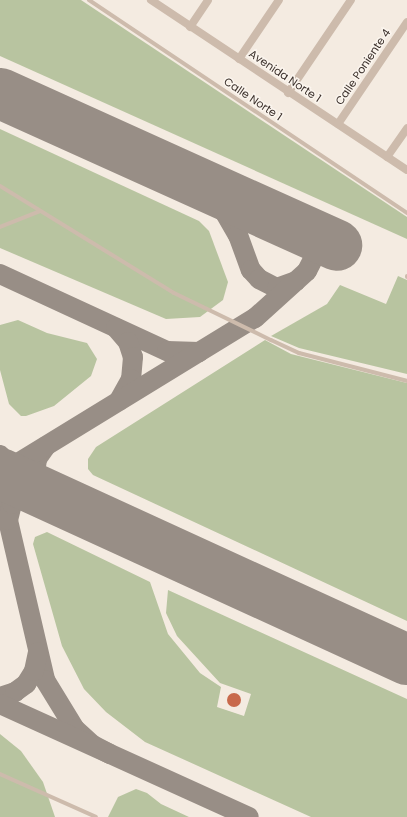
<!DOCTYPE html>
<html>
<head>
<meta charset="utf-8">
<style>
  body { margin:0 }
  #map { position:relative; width:407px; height:817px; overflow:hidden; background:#f4ebe1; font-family:Poppins,sans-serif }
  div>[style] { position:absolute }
  .green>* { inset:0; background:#b8c4a0 }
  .taxiway>* { height:20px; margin:-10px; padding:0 10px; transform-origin:10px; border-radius:10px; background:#988e86 }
  .runway>* { height:51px; margin:-25.5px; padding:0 25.5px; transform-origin:25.5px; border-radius:25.5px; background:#988e86 }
  .building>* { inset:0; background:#c8694b }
  .round { border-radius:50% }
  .lane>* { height:4px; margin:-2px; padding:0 2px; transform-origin:2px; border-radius:2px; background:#cdbbac }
  .street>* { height:8px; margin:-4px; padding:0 4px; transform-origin:4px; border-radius:4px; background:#cdbbac }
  span { translate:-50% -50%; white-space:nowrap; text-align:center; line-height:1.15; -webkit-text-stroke:3px #fbf5ee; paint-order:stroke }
  .street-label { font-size:11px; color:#3b302b }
</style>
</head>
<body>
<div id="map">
  <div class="green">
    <div style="clip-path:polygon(0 0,81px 0,407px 217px,407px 239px,0 56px)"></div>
    <div style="clip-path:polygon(0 129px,199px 221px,209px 231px,228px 282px,223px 300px,200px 317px,166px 319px,0 248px)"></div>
    <div style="clip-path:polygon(398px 276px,407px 280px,407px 374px,299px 348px,271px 336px,327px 304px,340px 285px,386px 304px)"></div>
    <div style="clip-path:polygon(18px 320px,47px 333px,87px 343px,97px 359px,91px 376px,54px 406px,26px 416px,21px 416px,9px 404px,0 370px,0 325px)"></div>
    <div style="clip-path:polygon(265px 340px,291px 354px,407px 383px,407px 621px,93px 475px,88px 469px,88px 459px,96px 447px)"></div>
    <div style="clip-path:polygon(47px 532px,150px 582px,168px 634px,200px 673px,221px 687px,217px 707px,244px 716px,251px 694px,220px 683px,177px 636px,166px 613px,168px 590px,407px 699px,407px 817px,311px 817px,145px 742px,106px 712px,84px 689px,62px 646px,33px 544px,35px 537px)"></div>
    <div style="clip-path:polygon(0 734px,21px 751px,43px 782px,55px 817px,0 817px)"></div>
    <div style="clip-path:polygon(136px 789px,147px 793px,161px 804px,189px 817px,108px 817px,118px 797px)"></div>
  </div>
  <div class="taxiway">
    <div style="left:183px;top:176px;width:25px;rotate:32deg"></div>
    <div style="left:204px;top:189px;width:24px;rotate:45deg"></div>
    <div style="left:221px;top:206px;width:34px;rotate:60deg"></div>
    <div style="left:238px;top:235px;width:37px;rotate:70deg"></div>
    <div style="left:251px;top:270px;width:12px;rotate:48deg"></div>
    <div style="left:259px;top:279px;width:20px;rotate:27deg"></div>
    <div style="left:277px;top:288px;width:20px;rotate:-20deg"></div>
    <div style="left:0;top:274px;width:184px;rotate:24.8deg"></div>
    <div style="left:167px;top:351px;width:32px;rotate:2deg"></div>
    <div style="left:116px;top:328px;width:18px;rotate:49deg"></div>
    <div style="left:128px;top:342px;width:16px;rotate:72deg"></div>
    <div style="left:133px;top:357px;width:22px;rotate:95deg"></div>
    <div style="left:131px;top:379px;width:25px;rotate:119deg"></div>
    <div style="left:46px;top:446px;width:16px;rotate:125deg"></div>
    <div style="left:37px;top:459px;width:14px;rotate:98deg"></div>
    <div style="left:35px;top:473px;width:17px;rotate:65deg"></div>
    <div style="left:42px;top:488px;width:13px;rotate:42deg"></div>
    <div style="left:0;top:455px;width:24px;rotate:52deg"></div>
    <div style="left:15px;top:474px;width:32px;rotate:35deg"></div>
    <div style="left:0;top:474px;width:299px;rotate:-31.5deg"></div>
    <div style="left:255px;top:318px;width:70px;rotate:-42.1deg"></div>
    <div style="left:307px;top:271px;width:36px;rotate:-63deg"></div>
    <div style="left:0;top:486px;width:199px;rotate:76.9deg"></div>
    <div style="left:45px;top:680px;width:57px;rotate:58.5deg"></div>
    <div style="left:75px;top:729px;width:24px;rotate:42deg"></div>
    <div style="left:93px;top:745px;width:19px;rotate:28deg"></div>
    <div style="left:8px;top:520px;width:16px;rotate:-76deg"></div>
    <div style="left:12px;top:504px;width:15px;rotate:-37deg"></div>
    <div style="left:24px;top:495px;width:12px;rotate:-9deg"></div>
    <div style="left:36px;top:493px;width:16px;rotate:14deg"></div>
    <div style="left:0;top:697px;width:16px;rotate:-18deg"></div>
    <div style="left:15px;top:692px;width:14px;rotate:-36deg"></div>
    <div style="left:26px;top:684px;width:15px;rotate:-58deg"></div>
    <div style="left:34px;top:671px;width:19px;rotate:-78deg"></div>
    <div style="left:0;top:704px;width:273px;rotate:24.4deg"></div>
  </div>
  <div class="runway">
    <div style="left:0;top:93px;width:369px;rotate:24.3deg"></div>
    <div style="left:0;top:473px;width:447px;rotate:24.6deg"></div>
  </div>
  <div class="building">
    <div class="round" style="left:227px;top:693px;width:14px;height:14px"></div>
  </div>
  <div class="lane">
    <div style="left:89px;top:0;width:383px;rotate:33.8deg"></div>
    <div style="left:0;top:186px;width:204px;rotate:31.6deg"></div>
    <div style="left:174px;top:293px;width:108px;rotate:25.9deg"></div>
    <div style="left:271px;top:340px;width:31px;rotate:25deg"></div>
    <div style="left:299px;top:353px;width:112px;rotate:14.5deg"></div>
    <div style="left:0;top:227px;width:43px;rotate:-21.8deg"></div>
    <div style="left:407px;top:276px;width:1px;rotate:90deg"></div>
    <div style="left:0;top:774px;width:105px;rotate:24.1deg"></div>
  </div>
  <div class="street">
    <div style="left:151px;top:0;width:307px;rotate:33.6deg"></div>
    <div style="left:190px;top:27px;width:32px;rotate:-56deg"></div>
    <div style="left:239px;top:59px;width:71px;rotate:-55.9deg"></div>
    <div style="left:288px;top:93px;width:112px;rotate:-55.9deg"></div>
    <div style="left:338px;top:124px;width:123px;rotate:-55.9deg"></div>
    <div style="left:387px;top:157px;width:35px;rotate:-55deg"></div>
  </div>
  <div class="street-label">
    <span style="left:363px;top:67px;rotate:-56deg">Calle Poniente 4</span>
    <span style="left:285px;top:76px;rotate:34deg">Avenida Norte 1</span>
    <span style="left:253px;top:99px;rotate:34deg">Calle Norte 1</span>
  </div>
</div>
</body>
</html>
